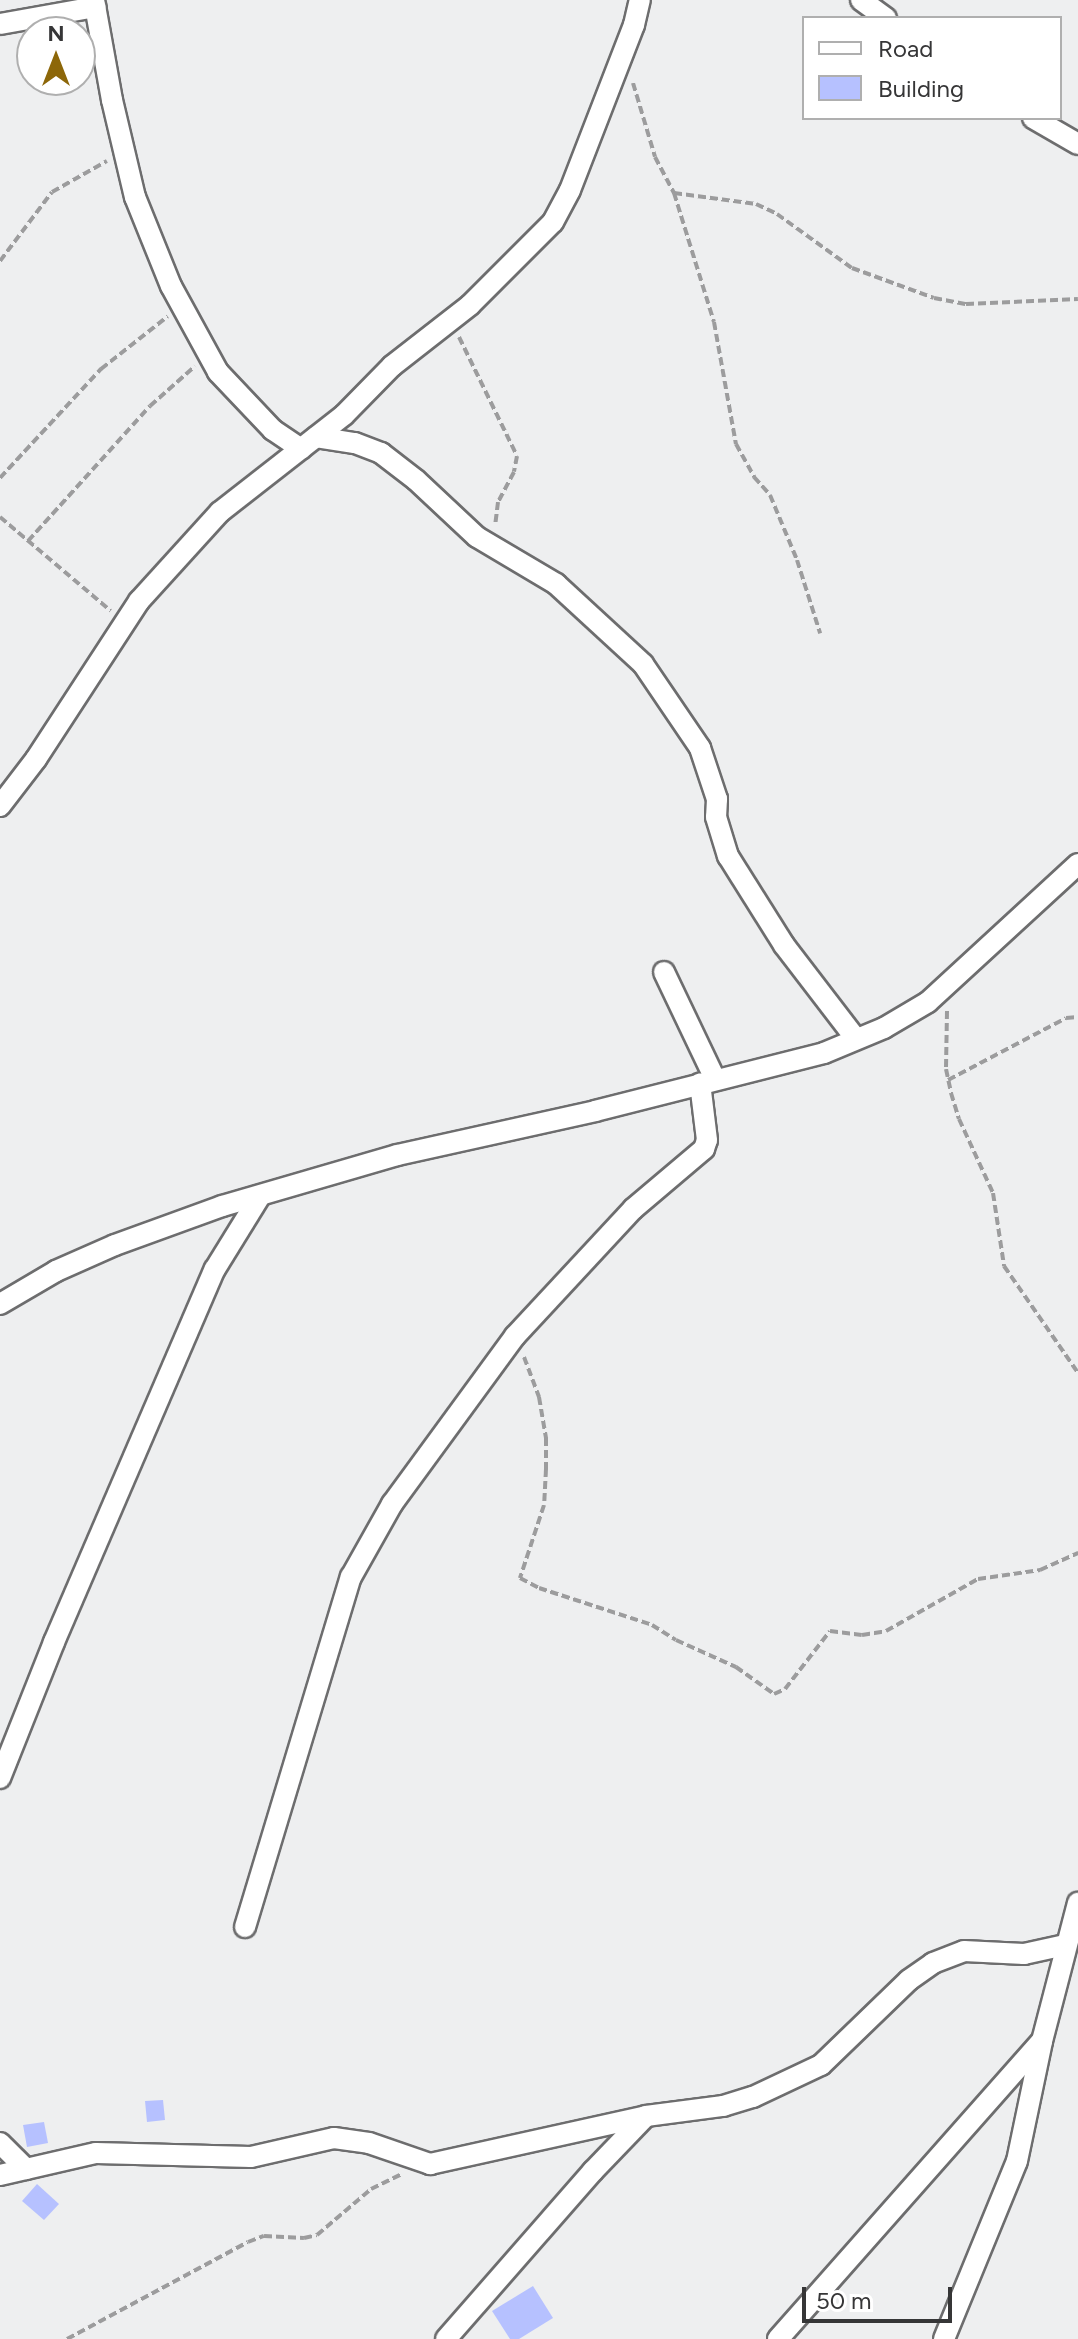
<!DOCTYPE html>
<html>
<head>
<meta charset="utf-8">
<style>
  body { margin:0 }
  #map { position:relative; width:1078px; height:2339px; overflow:hidden; background:#eeeff0; font-family:Figtree,sans-serif }
  div>[style] { position:absolute }
  .building>* { inset:0; background:#b6c1ff }
  .path>* { height:4px; margin-top:-2px; transform-origin:0; background:repeating-linear-gradient(90deg,#9c9c9d 0 8px,transparent 0 12px) }
  .roads { filter:drop-shadow(2px 0 #6d6d6e) drop-shadow(-2px 0 #6d6d6e) drop-shadow(0 2px #6d6d6e) drop-shadow(0 -2px #6d6d6e) }
  .street>* { height:20px; margin:-10px; padding:0 10px; transform-origin:10px; border-radius:10px; background:#fff }
  span { translate:-50% -50%; white-space:nowrap; text-align:center; line-height:1.15; -webkit-text-stroke:7px #fff; paint-order:stroke }
  .legend { position:absolute; left:802px; top:16px; width:260px; height:104px; box-sizing:border-box; background:#fff; border:2px solid #afafaf; margin:0; padding:10px 14px; list-style:none; font-size:24px; color:#363637 }
  .legend li { display:flex; align-items:center; gap:16px; height:40px }
  .legend b { width:40px; border:2px solid #afafaf }
  .north { position:absolute; left:16px; top:16px; width:80px; height:80px; box-sizing:border-box; background:#fff; border:2px solid #afafaf; border-radius:50%; rotate:0deg; font-size:22px; font-weight:700; line-height:32px; text-align:center; color:#363637 }
  .north::after { content:''; display:block; margin:auto; width:28px; height:36px; background:#8d6709; clip-path:polygon(50% 0,100% 100%,50% 72%,0 100%) }
  .scale { position:absolute; left:802px; top:2287px; width:150px; height:36px; box-sizing:border-box; border:4px solid #363637; border-top:0; padding-left:10px; font-size:24px; line-height:28px; white-space:nowrap; color:#363637; -webkit-text-stroke:6px #fff; paint-order:stroke }
</style>
</head>
<body>
<div id="map">
  <div class="building">
    <div style="clip-path:polygon(163px 2100px,165px 2120px,147px 2122px,145px 2101px)"></div>
    <div style="clip-path:polygon(44px 2122px,48px 2143px,27px 2147px,23px 2125px)"></div>
    <div style="clip-path:polygon(37px 2184px,59px 2204px,44px 2220px,22px 2201px)"></div>
    <div style="clip-path:polygon(533px 2286px,553px 2318px,519px 2339px,510px 2339px,492px 2311px)"></div>
  </div>
  <div class="path">
    <div style="left:633px;top:83px;width:77px;rotate:73.4deg"></div>
    <div style="left:655px;top:157px;width:41px;rotate:62.2deg"></div>
    <div style="left:674px;top:193px;width:135px;rotate:72.8deg"></div>
    <div style="left:714px;top:322px;width:124px;rotate:79.8deg"></div>
    <div style="left:736px;top:444px;width:38px;rotate:61deg"></div>
    <div style="left:754px;top:477px;width:24px;rotate:48deg"></div>
    <div style="left:770px;top:495px;width:70px;rotate:67.4deg"></div>
    <div style="left:797px;top:560px;width:77px;rotate:72.5deg"></div>
    <div style="left:674px;top:193px;width:83px;rotate:7.6deg"></div>
    <div style="left:756px;top:204px;width:23px;rotate:25deg"></div>
    <div style="left:777px;top:214px;width:92px;rotate:35.8deg"></div>
    <div style="left:852px;top:268px;width:87px;rotate:20.1deg"></div>
    <div style="left:934px;top:298px;width:33px;rotate:11deg"></div>
    <div style="left:966px;top:304px;width:112px;rotate:-2.6deg"></div>
    <div style="left:0;top:261px;width:86px;rotate:-53deg"></div>
    <div style="left:52px;top:192px;width:63px;rotate:-29.4deg"></div>
    <div style="left:459px;top:337px;width:132px;rotate:64deg"></div>
    <div style="left:517px;top:456px;width:16px;rotate:101deg"></div>
    <div style="left:514px;top:472px;width:34px;rotate:118deg"></div>
    <div style="left:498px;top:502px;width:23px;rotate:97deg"></div>
    <div style="left:0;top:478px;width:149px;rotate:-47.2deg"></div>
    <div style="left:101px;top:369px;width:85px;rotate:-38.3deg"></div>
    <div style="left:0;top:517px;width:145px;rotate:40.3deg"></div>
    <div style="left:28px;top:541px;width:182px;rotate:-47.9deg"></div>
    <div style="left:150px;top:406px;width:60px;rotate:-41.6deg"></div>
    <div style="left:947px;top:1011px;width:58px;rotate:91deg"></div>
    <div style="left:946px;top:1069px;width:25px;rotate:78deg"></div>
    <div style="left:951px;top:1093px;width:27px;rotate:73deg"></div>
    <div style="left:959px;top:1119px;width:81px;rotate:65.3deg"></div>
    <div style="left:993px;top:1193px;width:74px;rotate:81.4deg"></div>
    <div style="left:1004px;top:1266px;width:130px;rotate:55.3deg"></div>
    <div style="left:948px;top:1080px;width:133px;rotate:-27.7deg"></div>
    <div style="left:1066px;top:1018px;width:12px;rotate:-5deg"></div>
    <div style="left:524px;top:1357px;width:43px;rotate:69.4deg"></div>
    <div style="left:539px;top:1397px;width:42px;rotate:80.3deg"></div>
    <div style="left:546px;top:1438px;width:31px;rotate:90deg"></div>
    <div style="left:546px;top:1469px;width:36px;rotate:93deg"></div>
    <div style="left:544px;top:1505px;width:77px;rotate:108.2deg"></div>
    <div style="left:520px;top:1578px;width:21px;rotate:28deg"></div>
    <div style="left:539px;top:1588px;width:119px;rotate:18.1deg"></div>
    <div style="left:652px;top:1625px;width:28px;rotate:32deg"></div>
    <div style="left:676px;top:1640px;width:66px;rotate:24.2deg"></div>
    <div style="left:736px;top:1667px;width:47px;rotate:35.4deg"></div>
    <div style="left:774px;top:1694px;width:12px;rotate:-24deg"></div>
    <div style="left:785px;top:1689px;width:73px;rotate:-52.2deg"></div>
    <div style="left:830px;top:1631px;width:32px;rotate:7deg"></div>
    <div style="left:862px;top:1635px;width:24px;rotate:-9deg"></div>
    <div style="left:886px;top:1631px;width:106px;rotate:-29.5deg"></div>
    <div style="left:978px;top:1579px;width:63px;rotate:-8.3deg"></div>
    <div style="left:1040px;top:1570px;width:42px;rotate:-24.1deg"></div>
    <div style="left:67px;top:2339px;width:205px;rotate:-28.2deg"></div>
    <div style="left:248px;top:2242px;width:17px;rotate:-21deg"></div>
    <div style="left:264px;top:2236px;width:40px;rotate:2.9deg"></div>
    <div style="left:304px;top:2238px;width:13px;rotate:-13deg"></div>
    <div style="left:317px;top:2235px;width:71px;rotate:-40.4deg"></div>
    <div style="left:371px;top:2189px;width:34px;rotate:-26deg"></div>
  </div>
  <div class="roads">
    <div class="street">
      <div style="left:94px;top:0;width:102px;rotate:79.8deg"></div>
      <div style="left:112px;top:100px;width:100px;rotate:76.7deg"></div>
      <div style="left:135px;top:197px;width:96px;rotate:68deg"></div>
      <div style="left:171px;top:286px;width:98px;rotate:61.3deg"></div>
      <div style="left:218px;top:372px;width:80px;rotate:46.5deg"></div>
      <div style="left:273px;top:430px;width:34px;rotate:34deg"></div>
      <div style="left:861px;top:0;width:31px;rotate:36deg"></div>
      <div style="left:0;top:24px;width:97px;rotate:-10.1deg"></div>
      <div style="left:1033px;top:118px;width:52px;rotate:30deg"></div>
      <div style="left:316px;top:437px;width:39px;rotate:9deg"></div>
      <div style="left:355px;top:443px;width:28px;rotate:21deg"></div>
      <div style="left:381px;top:453px;width:44px;rotate:37.6deg"></div>
      <div style="left:416px;top:480px;width:83px;rotate:43.1deg"></div>
      <div style="left:477px;top:537px;width:92px;rotate:30.7deg"></div>
      <div style="left:556px;top:584px;width:118px;rotate:42.6deg"></div>
      <div style="left:643px;top:664px;width:102px;rotate:55.8deg"></div>
      <div style="left:700px;top:748px;width:54px;rotate:71.6deg"></div>
      <div style="left:717px;top:799px;width:18px;rotate:93deg"></div>
      <div style="left:716px;top:817px;width:41px;rotate:72.9deg"></div>
      <div style="left:728px;top:856px;width:105px;rotate:57.8deg"></div>
      <div style="left:784px;top:945px;width:118px;rotate:52.5deg"></div>
      <div style="left:0;top:806px;width:59px;rotate:-52.5deg"></div>
      <div style="left:36px;top:759px;width:189px;rotate:-56.9deg"></div>
      <div style="left:139px;top:601px;width:120px;rotate:-47.7deg"></div>
      <div style="left:220px;top:512px;width:157px;rotate:-38deg"></div>
      <div style="left:344px;top:415px;width:69px;rotate:-45.6deg"></div>
      <div style="left:392px;top:366px;width:99px;rotate:-38deg"></div>
      <div style="left:470px;top:305px;width:117px;rotate:-45deg"></div>
      <div style="left:553px;top:222px;width:36px;rotate:-62deg"></div>
      <div style="left:570px;top:190px;width:177px;rotate:-68.8deg"></div>
      <div style="left:634px;top:25px;width:26px;rotate:-77deg"></div>
      <div style="left:664px;top:972px;width:119px;rotate:64.5deg"></div>
      <div style="left:0;top:1304px;width:65px;rotate:-30.5deg"></div>
      <div style="left:56px;top:1271px;width:64px;rotate:-23.8deg"></div>
      <div style="left:115px;top:1245px;width:114px;rotate:-20deg"></div>
      <div style="left:222px;top:1206px;width:182px;rotate:-16.2deg"></div>
      <div style="left:397px;top:1155px;width:203px;rotate:-12.5deg"></div>
      <div style="left:595px;top:1111px;width:236px;rotate:-14.2deg"></div>
      <div style="left:824px;top:1053px;width:65px;rotate:-22.6deg"></div>
      <div style="left:884px;top:1028px;width:51px;rotate:-30.6deg"></div>
      <div style="left:928px;top:1002px;width:204px;rotate:-42.6deg"></div>
      <div style="left:0;top:1778px;width:146px;rotate:-68.3deg"></div>
      <div style="left:54px;top:1642px;width:406px;rotate:-66.7deg"></div>
      <div style="left:215px;top:1269px;width:86px;rotate:-58.3deg"></div>
      <div style="left:245px;top:1927px;width:366px;rotate:-73.2deg"></div>
      <div style="left:351px;top:1577px;width:84px;rotate:-60.7deg"></div>
      <div style="left:392px;top:1504px;width:208px;rotate:-53.8deg"></div>
      <div style="left:515px;top:1336px;width:173px;rotate:-47.1deg"></div>
      <div style="left:633px;top:1209px;width:93px;rotate:-40.2deg"></div>
      <div style="left:704px;top:1149px;width:9px;rotate:-72deg"></div>
      <div style="left:707px;top:1140px;width:57px;rotate:-97deg"></div>
      <div style="left:0;top:2143px;width:37px;rotate:45deg"></div>
      <div style="left:0;top:2175px;width:98px;rotate:-12.9deg"></div>
      <div style="left:96px;top:2153px;width:155px;rotate:1.5deg"></div>
      <div style="left:251px;top:2157px;width:85px;rotate:-12.9deg"></div>
      <div style="left:334px;top:2138px;width:35px;rotate:8deg"></div>
      <div style="left:369px;top:2143px;width:65px;rotate:19deg"></div>
      <div style="left:430px;top:2164px;width:221px;rotate:-12.5deg"></div>
      <div style="left:646px;top:2116px;width:78px;rotate:-7.4deg"></div>
      <div style="left:723px;top:2106px;width:31px;rotate:-17deg"></div>
      <div style="left:753px;top:2097px;width:75px;rotate:-25.2deg"></div>
      <div style="left:821px;top:2065px;width:122px;rotate:-44deg"></div>
      <div style="left:909px;top:1980px;width:29px;rotate:-35deg"></div>
      <div style="left:933px;top:1963px;width:33px;rotate:-21deg"></div>
      <div style="left:964px;top:1951px;width:60px;rotate:2.9deg"></div>
      <div style="left:1024px;top:1954px;width:42px;rotate:-12.4deg"></div>
      <div style="left:446px;top:2339px;width:223px;rotate:-48.8deg"></div>
      <div style="left:593px;top:2171px;width:76px;rotate:-46.1deg"></div>
      <div style="left:778px;top:2339px;width:398px;rotate:-48.5deg"></div>
      <div style="left:944px;top:2339px;width:192px;rotate:-67.7deg"></div>
      <div style="left:1017px;top:2161px;width:123px;rotate:-78.2deg"></div>
      <div style="left:1042px;top:2041px;width:143px;rotate:-75.4deg"></div>
    </div>
  </div>
  <ul class="legend">
  <li><b style="height:10px;background:#fff"></b>Road</li>
  <li><b style="height:22px;background:#b6c1ff"></b>Building</li>
  </ul>
  <div class="north">N</div>
  <div class="scale">50 m</div>
</div>
</body>
</html>
